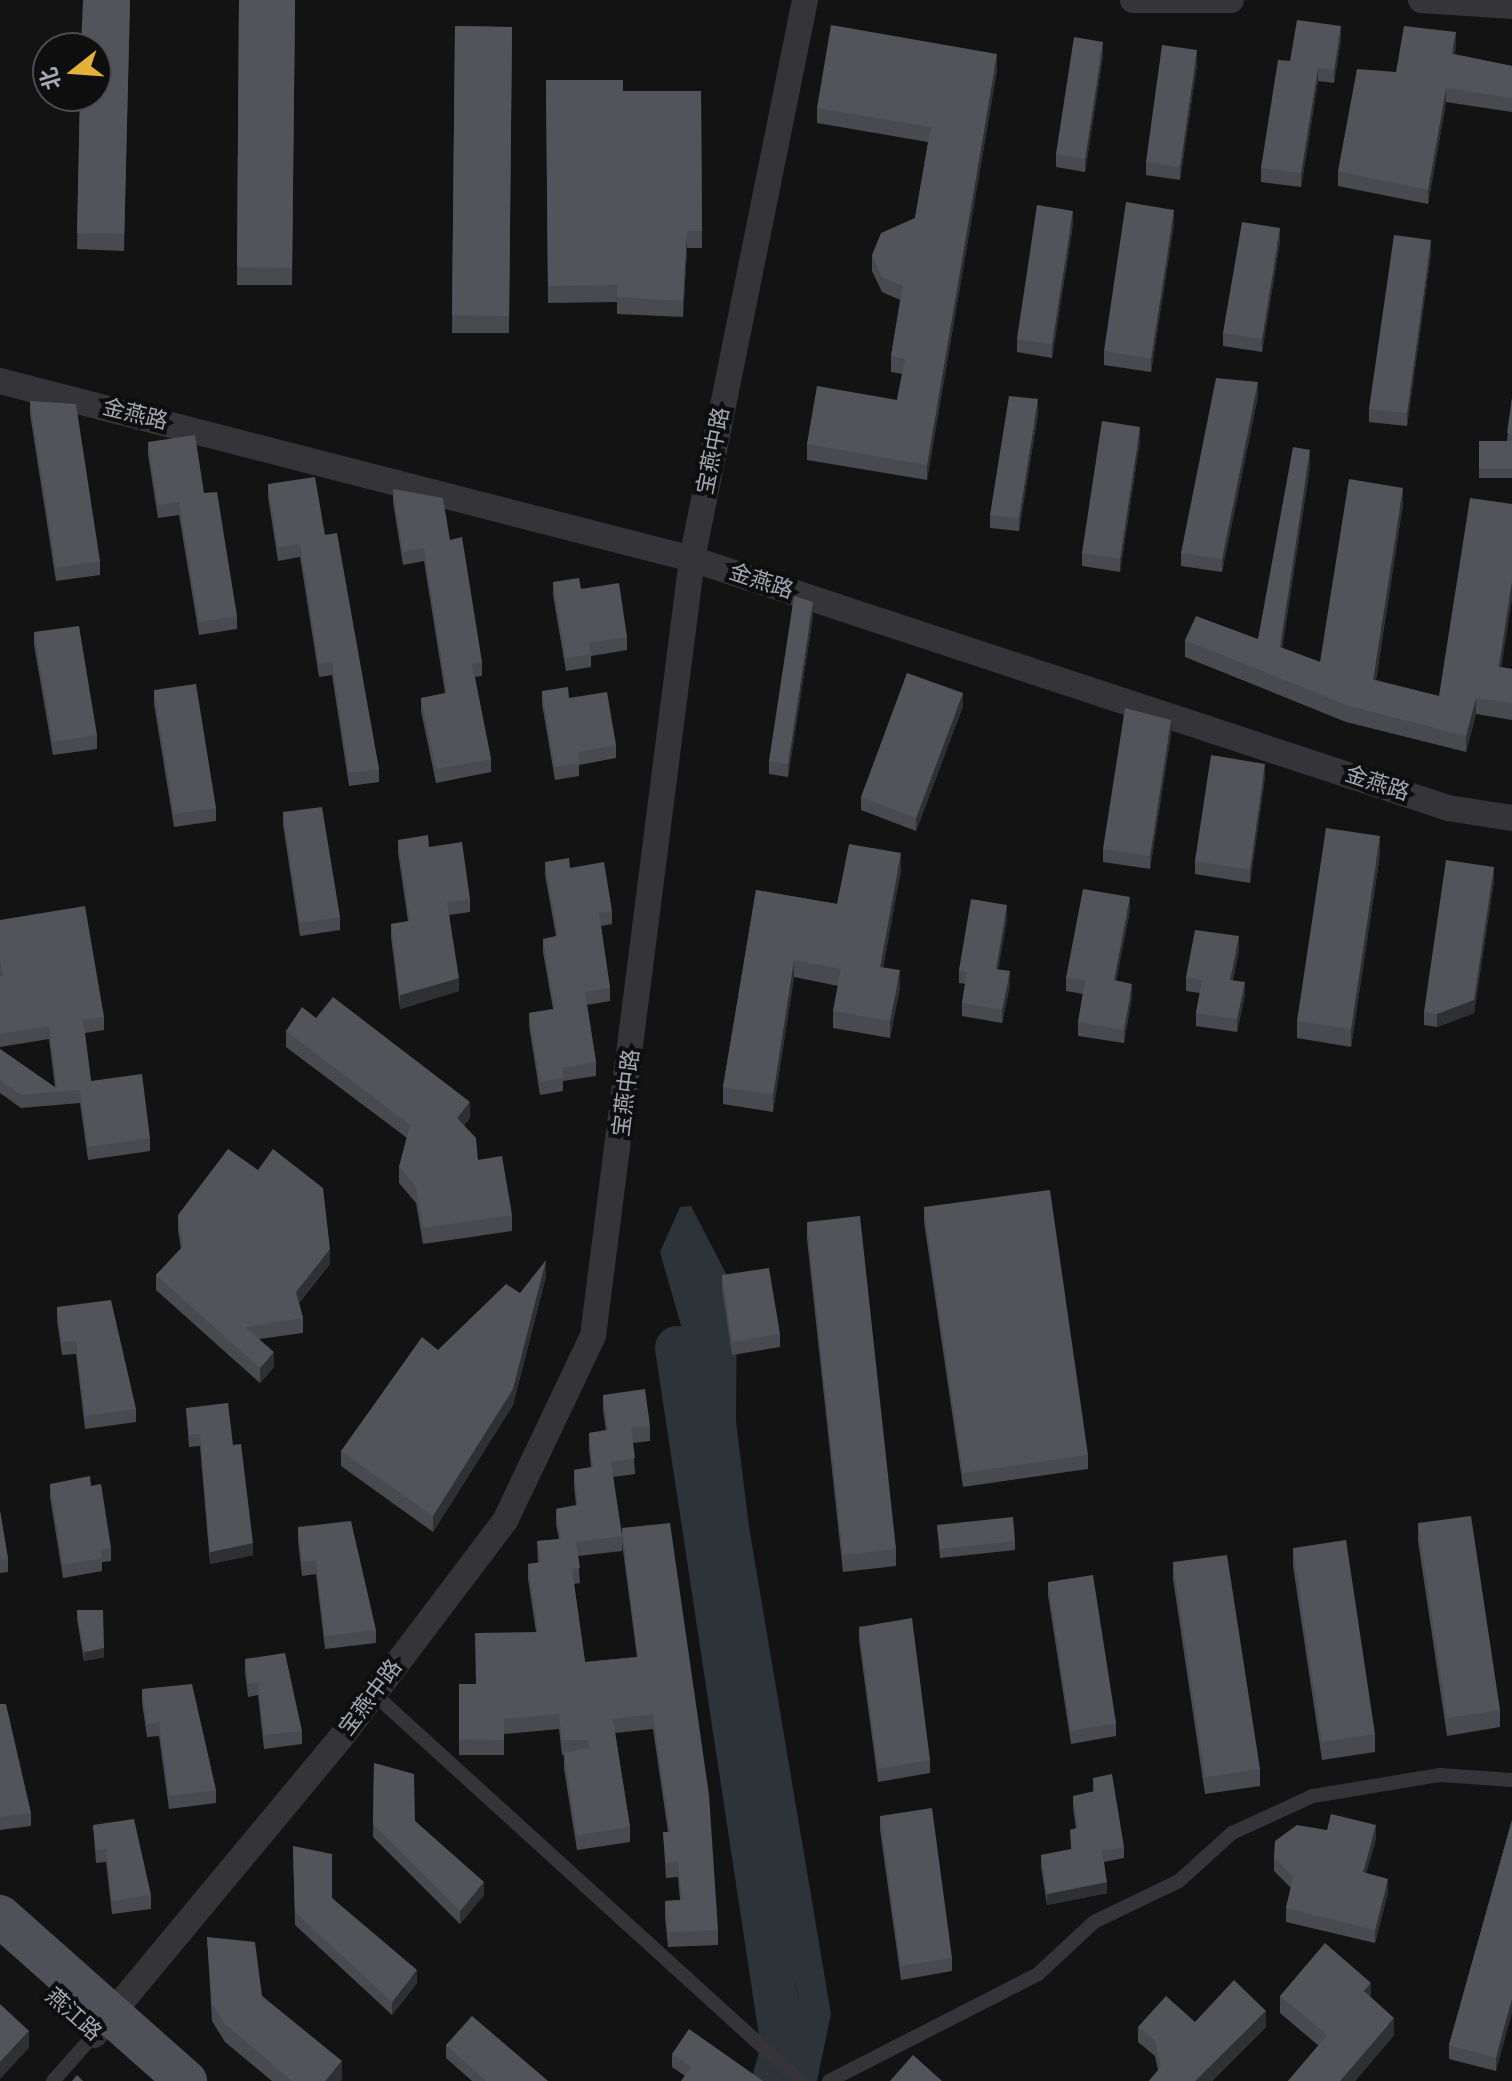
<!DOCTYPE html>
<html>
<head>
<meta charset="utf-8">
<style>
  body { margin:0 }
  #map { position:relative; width:1512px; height:2081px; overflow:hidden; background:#131314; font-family:"Nunito Sans","Noto Sans SC",sans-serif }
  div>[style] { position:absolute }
  .water>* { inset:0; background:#2c3339 }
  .river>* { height:44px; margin:-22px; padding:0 22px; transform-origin:22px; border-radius:22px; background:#2c3339 }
  .service>* { height:14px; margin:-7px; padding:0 7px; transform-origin:7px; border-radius:7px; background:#343439 }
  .minor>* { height:26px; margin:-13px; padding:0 13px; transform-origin:13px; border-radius:13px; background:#343439 }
  .primary>* { height:42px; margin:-21px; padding:0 21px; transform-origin:21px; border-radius:21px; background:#505158 }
  .wall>* { inset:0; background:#494a4f }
  .shaded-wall>* { inset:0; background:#2f3033 }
  .building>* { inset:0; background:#53545a }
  span { translate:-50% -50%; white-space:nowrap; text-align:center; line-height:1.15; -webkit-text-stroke:8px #0e0e0f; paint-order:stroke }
  .street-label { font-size:22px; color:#a5a9b4 }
  .north { position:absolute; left:32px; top:32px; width:80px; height:80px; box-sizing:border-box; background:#0e0e0f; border:2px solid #4a4c51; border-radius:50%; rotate:253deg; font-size:22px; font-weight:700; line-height:32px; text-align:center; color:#a5a9b4 }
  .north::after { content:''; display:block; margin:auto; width:28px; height:36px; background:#e6b138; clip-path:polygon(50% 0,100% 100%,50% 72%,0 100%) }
</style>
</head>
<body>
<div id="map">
  <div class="water">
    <div style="clip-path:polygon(691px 1206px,737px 1295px,736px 1421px,749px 1527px,831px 2014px,817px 2081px,784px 2081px,799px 2024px,797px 1990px,756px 1799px,684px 1336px,660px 1252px,680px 1207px)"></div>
  </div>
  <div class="river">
    <div style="left:677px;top:1348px;width:707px;rotate:81.38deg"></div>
    <div style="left:783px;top:2047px;width:35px;rotate:105deg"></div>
  </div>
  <div class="service">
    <div style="left:374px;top:1694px;width:576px;rotate:42.25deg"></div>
    <div style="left:53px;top:2081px;width:62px;rotate:-48.3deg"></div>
    <div style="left:829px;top:2081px;width:235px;rotate:-27.1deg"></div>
    <div style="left:1038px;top:1974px;width:76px;rotate:-42.9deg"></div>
    <div style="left:1094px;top:1922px;width:94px;rotate:-25.8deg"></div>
    <div style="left:1179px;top:1881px;width:72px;rotate:-42.2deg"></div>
    <div style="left:1232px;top:1833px;width:89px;rotate:-24.6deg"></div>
    <div style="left:1313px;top:1796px;width:129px;rotate:-9.4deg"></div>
    <div style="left:1440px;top:1775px;width:72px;rotate:4deg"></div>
  </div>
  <div class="minor">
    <div style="left:1133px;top:0;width:98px"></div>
    <div style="left:1421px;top:0;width:91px;rotate:3.8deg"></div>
    <div style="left:0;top:381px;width:715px;rotate:14.43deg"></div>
    <div style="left:692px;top:559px;width:796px;rotate:18.23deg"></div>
    <div style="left:1448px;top:808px;width:65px;rotate:8.9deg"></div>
    <div style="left:94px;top:2035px;width:385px;rotate:-50.3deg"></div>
    <div style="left:340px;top:1739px;width:273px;rotate:-52.9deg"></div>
    <div style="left:505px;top:1521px;width:205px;rotate:-64.6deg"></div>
    <div style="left:593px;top:1336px;width:783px;rotate:-82.74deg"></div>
    <div style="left:692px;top:559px;width:570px;rotate:-78.57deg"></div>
  </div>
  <div class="primary">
    <div style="left:0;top:1916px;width:249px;rotate:41.6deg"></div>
  </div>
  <div class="wall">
    <div style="clip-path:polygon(130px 0,124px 251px,77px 249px,80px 96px)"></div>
    <div style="clip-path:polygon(239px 0,295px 0,292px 285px,237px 285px)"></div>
    <div style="clip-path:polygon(455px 26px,512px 27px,509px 333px,452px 333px)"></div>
    <div style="clip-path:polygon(1341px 39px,1334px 83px,1318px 81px,1301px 187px,1261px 182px,1261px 168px,1290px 61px)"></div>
    <div style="clip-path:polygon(1456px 47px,1454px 54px,1512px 66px,1512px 112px,1446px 102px,1428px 204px,1338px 186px,1338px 171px,1396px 72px)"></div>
    <div style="clip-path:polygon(1103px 55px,1085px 172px,1056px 167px,1056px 154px)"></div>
    <div style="clip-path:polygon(1197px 64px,1180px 180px,1146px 175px,1146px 162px)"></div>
    <div style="clip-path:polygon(997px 70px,927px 480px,807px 460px,807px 444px,897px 400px,902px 374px,891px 372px,891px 356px,900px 300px,882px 292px,872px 271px,872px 255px,915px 218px,928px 142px,817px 123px,817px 108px)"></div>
    <div style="clip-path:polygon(546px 80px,623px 91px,701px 91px,702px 248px,687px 248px,683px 317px,617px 314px,617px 302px,548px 303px)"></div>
    <div style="clip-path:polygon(1174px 223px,1151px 372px,1104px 365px,1104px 351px)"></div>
    <div style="clip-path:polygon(1073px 224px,1052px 358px,1017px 352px,1017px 339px)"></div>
    <div style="clip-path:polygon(1280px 241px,1262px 352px,1223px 346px,1223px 333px)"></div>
    <div style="clip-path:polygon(1431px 253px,1407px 426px,1369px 422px,1369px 409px)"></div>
    <div style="clip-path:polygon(1258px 396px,1222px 572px,1181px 566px,1181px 553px)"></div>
    <div style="clip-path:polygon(1512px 398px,1512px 478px,1479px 478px,1479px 441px,1507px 441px)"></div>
    <div style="clip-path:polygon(30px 401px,100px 561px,100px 575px,56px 581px,30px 414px)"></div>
    <div style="clip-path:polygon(1038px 413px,1019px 531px,990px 528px,990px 515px)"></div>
    <div style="clip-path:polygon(1140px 440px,1120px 572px,1082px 566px,1082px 553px)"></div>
    <div style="clip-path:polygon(148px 442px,237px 616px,237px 629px,199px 635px,179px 515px,158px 518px,148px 455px)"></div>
    <div style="clip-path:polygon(1310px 466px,1282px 648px,1320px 662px,1403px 504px,1376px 680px,1439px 696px,1501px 667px,1512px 669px,1512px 720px,1476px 714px,1466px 752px,1346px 722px,1185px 657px,1185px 640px,1258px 639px)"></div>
    <div style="clip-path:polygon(268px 484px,325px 535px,379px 769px,379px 782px,349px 786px,332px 675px,319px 677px,300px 557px,278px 561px,268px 497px)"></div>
    <div style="clip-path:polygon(393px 489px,450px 540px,482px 662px,482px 676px,475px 677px,491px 759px,491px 772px,436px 783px,421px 711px,421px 698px,445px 693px,424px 561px,403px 565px,393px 502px)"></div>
    <div style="clip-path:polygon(553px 582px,581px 589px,627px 637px,627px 650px,591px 656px,591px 667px,566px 671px,553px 595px)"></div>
    <div style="clip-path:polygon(813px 616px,788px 777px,769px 774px,769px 761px)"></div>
    <div style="clip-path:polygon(34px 632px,97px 735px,97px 749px,53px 755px,34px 645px)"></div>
    <div style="clip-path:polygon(154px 690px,216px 808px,216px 821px,174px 827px,154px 704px)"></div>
    <div style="clip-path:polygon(542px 691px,569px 698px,616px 745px,616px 758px,579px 765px,579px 776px,555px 780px,542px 704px)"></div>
    <div style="clip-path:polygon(963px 706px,916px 831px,861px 810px,861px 797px)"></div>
    <div style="clip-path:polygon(1171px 734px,1150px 869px,1103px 862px,1103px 849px)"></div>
    <div style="clip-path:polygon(1265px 777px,1250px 883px,1195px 874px,1195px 861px)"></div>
    <div style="clip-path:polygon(283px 812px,340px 917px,340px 930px,300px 936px,283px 825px)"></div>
    <div style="clip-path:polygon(398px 840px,429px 847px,470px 899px,470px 912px,449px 915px,459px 991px,400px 1009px,391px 937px,391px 924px,408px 921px,398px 853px)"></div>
    <div style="clip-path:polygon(1380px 854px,1351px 1047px,1297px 1038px,1297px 1021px)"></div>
    <div style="clip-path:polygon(545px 862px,570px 868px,612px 911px,612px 924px,601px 926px,610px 988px,610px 1001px,587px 1005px,596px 1062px,596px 1076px,563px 1081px,563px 1091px,540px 1095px,529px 1026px,529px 1013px,553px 1009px,543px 952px,543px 939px,556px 936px,545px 875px)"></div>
    <div style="clip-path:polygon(901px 870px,883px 967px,900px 987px,890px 1038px,833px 1028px,833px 1011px,838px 986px,794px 977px,773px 1112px,723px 1104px,723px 1087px,756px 890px,837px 904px)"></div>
    <div style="clip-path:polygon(1494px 880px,1474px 1013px,1437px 1027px,1424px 1025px,1424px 1012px)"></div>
    <div style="clip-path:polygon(1130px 910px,1116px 980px,1132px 997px,1124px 1043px,1078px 1036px,1078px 1022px,1083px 994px,1066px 991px,1066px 978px)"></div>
    <div style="clip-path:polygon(1007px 918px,998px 969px,1010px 985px,1002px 1023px,962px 1016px,962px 1003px,965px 984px,959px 983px,959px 970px)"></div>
    <div style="clip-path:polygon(0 920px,104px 1017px,104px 1030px,85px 1033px,91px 1081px,150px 1138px,150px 1151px,88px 1160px,80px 1103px,21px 1108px,0 1093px,0 1049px,55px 1087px,49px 1039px,0 1047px)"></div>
    <div style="clip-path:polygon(1239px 950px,1233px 980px,1245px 995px,1237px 1032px,1196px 1026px,1196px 1013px,1200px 993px,1186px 991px,1186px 977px)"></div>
    <div style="clip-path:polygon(316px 1018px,470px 1118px,464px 1125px,478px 1160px,512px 1215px,512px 1231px,423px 1244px,416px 1203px,399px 1183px,399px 1167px,407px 1138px,286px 1047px,286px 1031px)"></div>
    <div style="clip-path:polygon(924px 1207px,1088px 1455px,1088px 1469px,963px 1487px,924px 1222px)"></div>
    <div style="clip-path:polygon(178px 1215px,330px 1264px,299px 1303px,303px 1318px,303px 1333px,259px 1339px,274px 1367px,260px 1383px,156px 1290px,156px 1275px,181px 1249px,178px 1230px)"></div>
    <div style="clip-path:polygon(807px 1222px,896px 1549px,896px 1566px,843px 1572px,807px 1239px)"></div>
    <div style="clip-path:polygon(722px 1275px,780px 1334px,780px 1347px,732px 1355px,722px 1288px)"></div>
    <div style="clip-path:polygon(546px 1276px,513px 1405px,433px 1532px,341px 1466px,341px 1451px,438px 1350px)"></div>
    <div style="clip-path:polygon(57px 1307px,136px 1409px,136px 1422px,85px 1429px,76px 1354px,62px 1355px,57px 1320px)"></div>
    <div style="clip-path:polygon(603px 1395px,650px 1426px,650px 1441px,633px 1443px,635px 1474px,613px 1477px,622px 1536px,622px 1551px,578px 1556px,580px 1583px,574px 1584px,585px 1662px,637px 1657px,622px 1543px,622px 1528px,718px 1930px,718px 1945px,668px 1947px,665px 1917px,665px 1901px,680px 1900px,678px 1877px,666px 1878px,663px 1832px,668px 1832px,653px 1729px,615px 1733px,630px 1827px,630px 1842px,577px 1850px,564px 1769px,564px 1755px,562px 1755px,559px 1729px,504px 1734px,504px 1755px,459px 1755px,459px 1684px,476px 1684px,536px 1632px,528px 1579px,528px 1564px,538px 1563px,537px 1541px,559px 1539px,556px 1524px,556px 1509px,576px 1505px,574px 1485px,574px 1470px,591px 1467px,589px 1448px,589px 1433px,606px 1430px,603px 1410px)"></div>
    <div style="clip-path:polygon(186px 1408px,233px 1445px,253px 1555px,210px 1564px,200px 1446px,189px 1447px)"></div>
    <div style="clip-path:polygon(50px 1484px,91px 1486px,111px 1548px,111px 1561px,102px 1562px,102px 1571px,63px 1578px,50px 1497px)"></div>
    <div style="clip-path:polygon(0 1511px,8px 1559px,8px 1572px,0 1573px)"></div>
    <div style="clip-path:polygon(1418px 1523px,1500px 1710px,1500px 1727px,1447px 1736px,1418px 1541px)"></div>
    <div style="clip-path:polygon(937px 1525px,1015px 1541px,1015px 1550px,940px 1558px)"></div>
    <div style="clip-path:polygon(298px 1527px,376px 1630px,376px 1643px,325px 1649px,316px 1574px,302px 1576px,298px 1541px)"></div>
    <div style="clip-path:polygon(1293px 1548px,1375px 1734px,1375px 1752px,1322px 1760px,1293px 1566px)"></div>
    <div style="clip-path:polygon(1173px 1562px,1260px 1769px,1260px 1786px,1205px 1794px,1173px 1579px)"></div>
    <div style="clip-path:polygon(1048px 1582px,1116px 1723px,1116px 1736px,1071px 1744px,1048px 1595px)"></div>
    <div style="clip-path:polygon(77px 1610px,104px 1657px,84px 1661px,77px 1619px)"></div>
    <div style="clip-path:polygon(859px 1627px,930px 1760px,930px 1773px,878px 1782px,859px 1640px)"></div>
    <div style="clip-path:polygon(245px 1659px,302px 1731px,302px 1744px,264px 1749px,258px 1695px,248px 1697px,245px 1672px)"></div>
    <div style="clip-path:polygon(142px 1689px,216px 1790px,216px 1803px,169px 1809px,159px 1736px,147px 1737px,142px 1703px)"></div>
    <div style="clip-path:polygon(0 1704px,31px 1813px,31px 1826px,0 1830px)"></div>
    <div style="clip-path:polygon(374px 1763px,415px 1821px,484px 1895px,460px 1924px,373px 1837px)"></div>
    <div style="clip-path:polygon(1093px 1778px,1124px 1847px,1124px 1858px,1104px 1862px,1107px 1893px,1047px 1905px,1041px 1867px,1041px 1855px,1071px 1849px,1070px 1830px,1076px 1828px,1073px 1807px,1073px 1796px,1093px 1792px)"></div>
    <div style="clip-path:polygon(880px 1816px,952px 1958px,952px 1971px,901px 1980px,880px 1830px)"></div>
    <div style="clip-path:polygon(1512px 1820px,1496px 2071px,1449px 2059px,1449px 2045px)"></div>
    <div style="clip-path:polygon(93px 1825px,151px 1895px,151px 1909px,112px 1914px,106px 1862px,96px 1863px)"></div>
    <div style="clip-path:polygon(1376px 1838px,1366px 1873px,1388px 1892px,1375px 1943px,1286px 1922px,1286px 1908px,1291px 1888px,1274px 1871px,1274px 1857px)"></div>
    <div style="clip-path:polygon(293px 1846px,332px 1898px,417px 1983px,392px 2015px,295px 1925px)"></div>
    <div style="clip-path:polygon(207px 1937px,262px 1996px,342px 2079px,341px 2081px,272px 2081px,225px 2042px,212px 2021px)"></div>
    <div style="clip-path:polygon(1280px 1996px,1371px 1997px,1394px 2035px,1355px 2081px,1288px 2081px,1319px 2046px,1280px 2013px)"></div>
    <div style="clip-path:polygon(1195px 2022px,1266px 2027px,1212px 2081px,1149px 2081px,1158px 2070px,1155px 2056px,1138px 2042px,1138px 2027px)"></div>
    <div style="clip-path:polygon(446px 2045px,548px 2081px,472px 2081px,446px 2058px)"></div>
    <div style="clip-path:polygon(672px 2054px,763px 2081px,685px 2076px,672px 2067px)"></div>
  </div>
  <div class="shaded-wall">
    <div style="clip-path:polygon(1341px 26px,1341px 39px,1334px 83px,1334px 70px)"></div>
    <div style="clip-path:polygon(1456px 32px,1456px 47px,1452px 68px,1452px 54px)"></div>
    <div style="clip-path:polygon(1103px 42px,1103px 55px,1085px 172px,1085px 159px)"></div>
    <div style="clip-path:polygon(1197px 50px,1197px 64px,1180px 180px,1180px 167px)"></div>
    <div style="clip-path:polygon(997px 54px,997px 70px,927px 480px,927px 465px)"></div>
    <div style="clip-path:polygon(1318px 68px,1318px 81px,1301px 187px,1301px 173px)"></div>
    <div style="clip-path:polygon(1446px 88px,1446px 102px,1428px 204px,1428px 190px)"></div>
    <div style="clip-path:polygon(1174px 210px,1174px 223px,1151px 372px,1151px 359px)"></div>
    <div style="clip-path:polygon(1073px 211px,1073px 224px,1052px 358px,1052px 344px)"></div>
    <div style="clip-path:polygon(1280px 228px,1280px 241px,1262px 352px,1262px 339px)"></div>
    <div style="clip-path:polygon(687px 231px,687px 248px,683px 317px,683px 301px)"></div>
    <div style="clip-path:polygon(1431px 240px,1431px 253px,1407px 426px,1407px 413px)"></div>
    <div style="clip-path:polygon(1258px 382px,1258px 396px,1222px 572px,1222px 559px)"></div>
    <div style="clip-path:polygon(1038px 399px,1038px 413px,1019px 531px,1019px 518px)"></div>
    <div style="clip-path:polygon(1140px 427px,1140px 440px,1120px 572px,1120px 559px)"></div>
    <div style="clip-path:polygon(1310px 450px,1310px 466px,1280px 664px,1280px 647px)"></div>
    <div style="clip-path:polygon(1403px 488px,1403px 504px,1373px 696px,1373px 680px)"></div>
    <div style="clip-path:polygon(1512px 582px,1512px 599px,1499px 683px,1499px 667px)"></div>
    <div style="clip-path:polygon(813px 602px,813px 616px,788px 777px,788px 764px)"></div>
    <div style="clip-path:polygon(963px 693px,963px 706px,916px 831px,916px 818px)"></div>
    <div style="clip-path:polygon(1476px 698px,1476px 714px,1466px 752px,1466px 736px)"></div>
    <div style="clip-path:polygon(1171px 720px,1171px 734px,1150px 869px,1150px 856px)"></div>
    <div style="clip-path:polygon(1265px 764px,1265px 777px,1250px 883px,1250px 870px)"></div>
    <div style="clip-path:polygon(1380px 836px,1380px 854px,1351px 1047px,1351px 1029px)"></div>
    <div style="clip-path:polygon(901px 853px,901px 870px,880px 984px,880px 967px)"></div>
    <div style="clip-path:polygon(1494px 867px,1494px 880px,1474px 1013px,1437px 1027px,1437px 1014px)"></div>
    <div style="clip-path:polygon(1130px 897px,1130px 910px,1114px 993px,1114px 980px)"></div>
    <div style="clip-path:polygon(1007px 905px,1007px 918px,996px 982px,996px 969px)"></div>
    <div style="clip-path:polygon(1239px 936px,1239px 950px,1230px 993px,1230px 980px)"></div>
    <div style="clip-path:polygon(794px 960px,794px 977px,773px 1112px,773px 1095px)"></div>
    <div style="clip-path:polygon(900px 970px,900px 987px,890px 1038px,890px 1021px)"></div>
    <div style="clip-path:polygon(1010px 971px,1010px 985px,1002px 1023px,1002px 1010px)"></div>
    <div style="clip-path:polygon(459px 978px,459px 991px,400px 1009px,400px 995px)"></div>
    <div style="clip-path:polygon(1245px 982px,1245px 995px,1237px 1032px,1237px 1019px)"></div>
    <div style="clip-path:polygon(1132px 984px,1132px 997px,1124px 1043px,1124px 1030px)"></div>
    <div style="clip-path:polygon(470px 1102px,470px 1118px,457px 1134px,457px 1118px)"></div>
    <div style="clip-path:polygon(330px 1249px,330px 1264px,296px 1306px,296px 1292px)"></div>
    <div style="clip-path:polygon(546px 1260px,546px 1276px,513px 1405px,433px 1532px,433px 1516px)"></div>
    <div style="clip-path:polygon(274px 1352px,274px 1367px,260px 1383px,260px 1368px)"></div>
    <div style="clip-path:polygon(253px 1543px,253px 1555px,210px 1564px,210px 1552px)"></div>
    <div style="clip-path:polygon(104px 1648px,104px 1657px,84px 1661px,84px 1652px)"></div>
    <div style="clip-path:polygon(1376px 1825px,1376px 1838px,1363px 1886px,1363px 1872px)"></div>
    <div style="clip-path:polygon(1388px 1879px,1388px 1892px,1375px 1943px,1375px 1930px)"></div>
    <div style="clip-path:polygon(484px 1882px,484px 1895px,460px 1924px,460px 1911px)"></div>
    <div style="clip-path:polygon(1107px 1882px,1107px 1893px,1047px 1905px,1047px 1894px)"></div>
    <div style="clip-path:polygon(417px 1970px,417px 1983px,392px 2015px,392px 2002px)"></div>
    <div style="clip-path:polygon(1371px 1983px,1371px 2000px,1364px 1991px)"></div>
    <div style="clip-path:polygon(1512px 1999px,1512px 2013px,1496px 2071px,1496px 2058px)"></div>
    <div style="clip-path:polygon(1266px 2011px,1266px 2027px,1212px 2081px,1195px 2081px)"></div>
    <div style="clip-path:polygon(1394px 2018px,1394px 2035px,1355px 2081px,1340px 2081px)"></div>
    <div style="clip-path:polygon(29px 2031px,29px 2048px,0 2079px,0 2062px)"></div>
    <div style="clip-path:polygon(342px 2061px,342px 2079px,341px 2081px,325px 2081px)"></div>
  </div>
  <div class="building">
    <div style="clip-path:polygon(83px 0,130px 0,124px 234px,77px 233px,80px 96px,96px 96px,96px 48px,81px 48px)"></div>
    <div style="clip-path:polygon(239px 0,295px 0,292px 268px,237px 267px)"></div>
    <div style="clip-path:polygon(1297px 20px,1341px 26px,1334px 70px,1318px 68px,1301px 173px,1261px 168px,1278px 60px,1290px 61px)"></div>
    <div style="clip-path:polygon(831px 25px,997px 54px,927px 465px,807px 444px,817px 386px,897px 400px,905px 359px,891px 356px,903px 286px,882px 277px,872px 255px,881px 233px,915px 218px,931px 127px,817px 108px)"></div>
    <div style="clip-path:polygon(455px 26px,512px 27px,509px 316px,452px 315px)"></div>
    <div style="clip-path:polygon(1404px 26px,1456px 32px,1452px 54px,1512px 66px,1512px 98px,1446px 88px,1428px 190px,1338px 171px,1357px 69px,1396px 72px)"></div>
    <div style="clip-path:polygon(1074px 37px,1103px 42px,1085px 159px,1056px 154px)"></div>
    <div style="clip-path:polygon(1162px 45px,1197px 50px,1180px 167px,1146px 162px)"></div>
    <div style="clip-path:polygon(546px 80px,623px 80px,623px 91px,701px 91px,702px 231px,687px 231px,683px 301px,617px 297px,618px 285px,548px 286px)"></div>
    <div style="clip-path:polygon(1126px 202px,1174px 210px,1151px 359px,1104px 351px)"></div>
    <div style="clip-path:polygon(1037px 205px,1073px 211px,1052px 344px,1017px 339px)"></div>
    <div style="clip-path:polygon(1242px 222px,1280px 228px,1262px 339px,1223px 333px)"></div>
    <div style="clip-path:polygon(1394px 235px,1431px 240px,1407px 413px,1369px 409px)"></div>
    <div style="clip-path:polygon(1216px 378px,1258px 382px,1222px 559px,1181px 553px)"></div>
    <div style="clip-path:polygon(1009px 396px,1038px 399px,1019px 518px,990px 515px)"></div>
    <div style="clip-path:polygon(1512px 398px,1512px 434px,1507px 433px)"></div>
    <div style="clip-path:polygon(30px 401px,76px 404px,100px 561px,56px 568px)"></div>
    <div style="clip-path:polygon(1102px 421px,1140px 427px,1120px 559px,1082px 553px)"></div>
    <div style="clip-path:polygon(195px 435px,204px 493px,217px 492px,237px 616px,199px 622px,179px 502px,158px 505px,148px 442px)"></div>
    <div style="clip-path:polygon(1479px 441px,1512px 441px,1512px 469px,1479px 469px)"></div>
    <div style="clip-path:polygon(1293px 447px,1310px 450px,1280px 647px,1320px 662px,1349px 479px,1403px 488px,1373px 680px,1439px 696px,1470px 498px,1512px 504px,1512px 582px,1499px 667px,1512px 669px,1512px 703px,1476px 698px,1466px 736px,1346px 705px,1185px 640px,1196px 616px,1258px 639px)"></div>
    <div style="clip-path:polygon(315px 477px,325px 535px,337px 533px,379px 769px,349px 773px,332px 662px,319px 664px,300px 544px,278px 547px,268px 484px)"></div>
    <div style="clip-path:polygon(393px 489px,443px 498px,450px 540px,462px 537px,482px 662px,472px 664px,491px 759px,436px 769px,421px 698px,447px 693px,424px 548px,403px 552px)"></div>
    <div style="clip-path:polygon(579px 578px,581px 589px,619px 583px,627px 637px,589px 643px,591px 654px,566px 658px,553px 582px)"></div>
    <div style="clip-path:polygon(794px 596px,813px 602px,788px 764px,769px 761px)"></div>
    <div style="clip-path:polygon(79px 626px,97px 735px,53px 742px,34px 632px)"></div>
    <div style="clip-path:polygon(907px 673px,963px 693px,916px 818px,861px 797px)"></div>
    <div style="clip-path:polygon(196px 684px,216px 808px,174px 814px,154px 690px)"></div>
    <div style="clip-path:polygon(568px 687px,569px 698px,607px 692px,616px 745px,578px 752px,579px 763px,555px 767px,542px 691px)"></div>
    <div style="clip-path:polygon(1125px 708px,1171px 720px,1150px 856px,1103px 849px)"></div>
    <div style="clip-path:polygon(1211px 755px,1265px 764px,1250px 870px,1195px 861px)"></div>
    <div style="clip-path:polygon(322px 807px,340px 917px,300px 923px,283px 812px)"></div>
    <div style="clip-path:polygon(1326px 828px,1380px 836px,1351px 1029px,1297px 1021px)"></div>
    <div style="clip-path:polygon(428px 835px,429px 847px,462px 842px,470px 899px,447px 902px,459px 978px,400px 995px,391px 924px,410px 921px,398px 840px)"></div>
    <div style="clip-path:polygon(849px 844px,901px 853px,880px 967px,900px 970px,890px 1021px,833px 1011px,841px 969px,794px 960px,773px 1095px,723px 1087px,756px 890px,837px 904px)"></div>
    <div style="clip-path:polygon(569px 858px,570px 868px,604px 862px,612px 911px,599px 913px,610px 988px,585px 992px,596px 1062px,562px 1068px,563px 1078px,540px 1082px,529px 1013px,555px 1009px,543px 939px,558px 936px,545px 862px)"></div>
    <div style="clip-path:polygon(1446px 860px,1494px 867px,1474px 1000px,1437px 1014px,1424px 1012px)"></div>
    <div style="clip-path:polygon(1083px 889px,1130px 897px,1114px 980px,1132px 984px,1124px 1030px,1078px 1022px,1085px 981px,1066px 978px)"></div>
    <div style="clip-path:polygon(971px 899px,1007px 905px,996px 969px,1010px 971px,1002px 1010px,962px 1003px,967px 972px,959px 970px)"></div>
    <div style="clip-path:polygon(85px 906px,104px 1017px,83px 1020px,91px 1081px,142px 1074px,150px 1138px,88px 1147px,80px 1090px,21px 1095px,0 1080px,0 1049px,57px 1089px,49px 1026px,0 1034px,0 976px,3px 976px,0 959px,0 920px)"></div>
    <div style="clip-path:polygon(1195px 930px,1239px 936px,1230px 980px,1245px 982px,1237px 1019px,1196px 1013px,1202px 980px,1186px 977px)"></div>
    <div style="clip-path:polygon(333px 997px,470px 1102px,457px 1118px,476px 1138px,478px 1160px,502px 1156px,512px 1215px,423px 1228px,416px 1187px,399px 1167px,410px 1125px,286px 1031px,302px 1007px,316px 1018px)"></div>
    <div style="clip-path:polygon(228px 1149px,258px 1170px,273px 1149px,323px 1188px,330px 1249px,296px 1292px,303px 1318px,245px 1327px,274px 1352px,260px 1368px,156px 1275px,183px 1246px,178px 1215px)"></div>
    <div style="clip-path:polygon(1050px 1190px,1088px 1455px,963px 1473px,924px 1207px)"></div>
    <div style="clip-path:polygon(860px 1216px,896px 1549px,843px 1555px,807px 1222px)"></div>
    <div style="clip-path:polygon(546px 1260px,513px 1389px,433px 1516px,341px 1451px,422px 1337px,438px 1350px,506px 1284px,520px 1293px)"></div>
    <div style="clip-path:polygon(769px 1268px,780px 1334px,732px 1342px,722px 1275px)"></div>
    <div style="clip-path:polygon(111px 1300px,136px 1409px,85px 1416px,76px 1341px,62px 1342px,57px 1307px)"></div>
    <div style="clip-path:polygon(645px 1389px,650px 1426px,631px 1428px,635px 1458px,611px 1462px,622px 1536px,576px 1542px,580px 1568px,572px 1569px,585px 1662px,638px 1657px,622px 1528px,670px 1523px,709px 1795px,718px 1930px,668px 1932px,665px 1901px,682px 1900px,678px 1862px,666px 1863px,663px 1832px,670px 1832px,653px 1714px,613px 1719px,630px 1827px,577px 1835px,564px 1753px,589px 1748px,588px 1740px,562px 1740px,559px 1714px,504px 1719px,504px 1740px,459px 1739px,459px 1684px,476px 1684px,475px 1633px,538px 1632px,528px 1564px,541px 1562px,537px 1541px,561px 1539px,556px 1509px,578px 1505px,574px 1470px,593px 1467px,589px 1433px,608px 1430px,603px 1395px)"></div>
    <div style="clip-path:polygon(228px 1403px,233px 1445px,241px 1444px,253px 1543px,210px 1552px,200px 1434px,189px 1435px,186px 1408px)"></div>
    <div style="clip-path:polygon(90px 1476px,91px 1486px,101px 1484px,111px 1548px,101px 1549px,102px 1558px,63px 1565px,50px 1484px)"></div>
    <div style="clip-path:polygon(0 1511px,8px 1559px,0 1560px)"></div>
    <div style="clip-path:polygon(1471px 1516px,1500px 1710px,1447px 1718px,1418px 1523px)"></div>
    <div style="clip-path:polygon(1013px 1517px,1015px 1541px,940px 1549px,937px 1525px)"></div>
    <div style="clip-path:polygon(351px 1521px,376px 1630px,325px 1636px,316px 1561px,302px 1562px,298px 1527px)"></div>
    <div style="clip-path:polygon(1346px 1540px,1375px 1734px,1322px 1742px,1293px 1548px)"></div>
    <div style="clip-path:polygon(1227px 1555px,1260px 1769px,1205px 1777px,1173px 1562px)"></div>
    <div style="clip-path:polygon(1093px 1575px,1116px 1723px,1071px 1731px,1048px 1582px)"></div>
    <div style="clip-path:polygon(77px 1610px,103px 1610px,104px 1648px,84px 1652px)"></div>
    <div style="clip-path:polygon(912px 1618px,930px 1760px,878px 1769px,859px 1627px)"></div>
    <div style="clip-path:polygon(285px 1653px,302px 1731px,264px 1735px,258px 1682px,248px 1684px,245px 1659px)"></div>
    <div style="clip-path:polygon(192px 1684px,216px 1790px,169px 1796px,159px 1722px,147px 1724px,142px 1689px)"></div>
    <div style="clip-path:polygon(0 1704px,6px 1704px,31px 1813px,0 1817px)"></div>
    <div style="clip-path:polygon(374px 1763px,414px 1774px,415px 1821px,484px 1882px,460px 1911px,373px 1824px)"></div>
    <div style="clip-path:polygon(1112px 1774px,1124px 1847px,1102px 1851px,1107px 1882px,1047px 1894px,1041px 1855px,1072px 1849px,1070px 1830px,1078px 1828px,1073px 1796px,1095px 1791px,1093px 1778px)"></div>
    <div style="clip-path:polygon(932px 1808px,952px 1958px,901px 1966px,880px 1816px)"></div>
    <div style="clip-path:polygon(1331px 1814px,1376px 1825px,1363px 1872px,1388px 1879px,1375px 1930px,1286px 1908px,1293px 1877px,1274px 1857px,1275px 1841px,1297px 1825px,1327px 1830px)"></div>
    <div style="clip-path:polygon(134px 1819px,151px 1895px,112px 1901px,106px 1849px,96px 1850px,93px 1825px)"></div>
    <div style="clip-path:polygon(1512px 1820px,1512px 1999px,1496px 2058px,1449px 2045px)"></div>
    <div style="clip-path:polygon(293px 1846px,332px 1854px,332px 1898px,417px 1970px,392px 2002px,295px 1912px)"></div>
    <div style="clip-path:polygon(207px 1937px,255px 1942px,262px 1996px,342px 2061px,325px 2081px,292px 2081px,225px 2024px,212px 2004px)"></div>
    <div style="clip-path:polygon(1325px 1943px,1371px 1983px,1364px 1991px,1394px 2018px,1340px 2081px,1288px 2081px,1327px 2035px,1280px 1996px)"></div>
    <div style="clip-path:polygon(1234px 1980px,1266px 2011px,1195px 2081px,1149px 2081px,1161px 2067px,1155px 2040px,1138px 2027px,1166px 1996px,1195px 2022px)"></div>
    <div style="clip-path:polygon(0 2004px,29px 2031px,0 2062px)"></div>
    <div style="clip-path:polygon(472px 2016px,548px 2081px,486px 2081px,446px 2045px)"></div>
    <div style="clip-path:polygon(689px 2029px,763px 2081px,681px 2081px,691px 2067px,672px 2054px)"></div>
    <div style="clip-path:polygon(913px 2055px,942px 2081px,890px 2081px)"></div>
    <div style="clip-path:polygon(77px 2075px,83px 2081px,72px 2081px)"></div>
  </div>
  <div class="street-label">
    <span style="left:135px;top:415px;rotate:14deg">金燕路</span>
    <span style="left:714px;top:451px;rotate:-79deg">宝燕中路</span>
    <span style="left:761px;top:582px;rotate:18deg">金燕路</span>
    <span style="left:1377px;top:784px;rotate:18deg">金燕路</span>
    <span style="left:627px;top:1093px;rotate:-83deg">宝燕中路</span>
    <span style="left:371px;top:1698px;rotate:-53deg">宝燕中路</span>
    <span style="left:73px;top:2015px;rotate:42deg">燕江路</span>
  </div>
  <div class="north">北</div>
</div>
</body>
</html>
